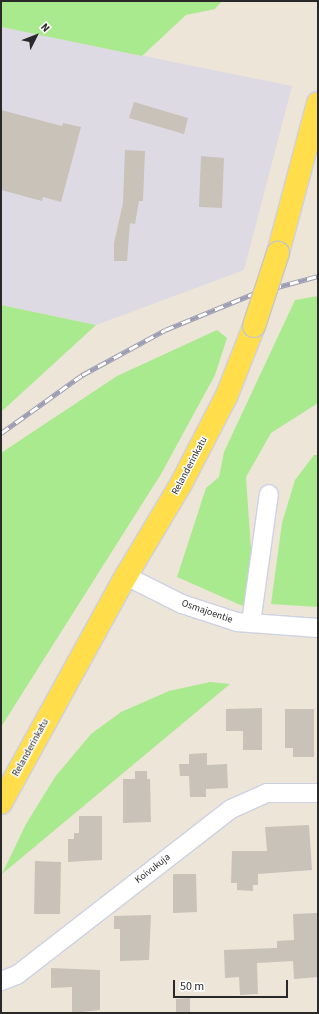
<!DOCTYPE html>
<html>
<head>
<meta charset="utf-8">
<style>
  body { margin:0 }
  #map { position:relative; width:319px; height:1014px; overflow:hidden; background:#ede5d8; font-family:"Source Sans 3",sans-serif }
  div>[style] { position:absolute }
  .industrial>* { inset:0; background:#dddae4 }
  .green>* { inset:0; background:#a9ea8e }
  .building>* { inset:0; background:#c8c2b8 }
  .roads { filter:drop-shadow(1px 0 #cdd1e4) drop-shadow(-1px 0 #cdd1e4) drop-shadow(0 1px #cdd1e4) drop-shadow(0 -1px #cdd1e4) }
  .minor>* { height:18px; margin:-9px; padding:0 9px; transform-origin:9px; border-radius:9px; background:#fff }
  .major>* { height:22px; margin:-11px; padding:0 11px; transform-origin:11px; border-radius:11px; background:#ffdd4b }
  .rail>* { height:4.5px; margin-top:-2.25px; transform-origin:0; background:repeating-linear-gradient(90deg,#fff 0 9px,#9b9db5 0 18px); box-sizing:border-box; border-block:1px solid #9b9db5 }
  .bridges { filter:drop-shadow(1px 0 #c7c7c7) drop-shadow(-1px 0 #c7c7c7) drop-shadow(0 1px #c7c7c7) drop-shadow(0 -1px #c7c7c7) }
  .major-bridge>* { height:22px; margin:-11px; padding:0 11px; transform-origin:11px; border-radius:11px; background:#ffdd4b }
  span { translate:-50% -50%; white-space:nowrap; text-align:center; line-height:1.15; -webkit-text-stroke:3px #fff; paint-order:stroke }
  .street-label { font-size:10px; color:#292929 }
  .frame { position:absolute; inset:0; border:2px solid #292929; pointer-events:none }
  .north { position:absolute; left:16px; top:16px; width:40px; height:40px; -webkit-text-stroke:3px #fff; paint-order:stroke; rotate:48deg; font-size:11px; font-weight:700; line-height:16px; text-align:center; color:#292929 }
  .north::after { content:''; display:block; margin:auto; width:14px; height:18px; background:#292929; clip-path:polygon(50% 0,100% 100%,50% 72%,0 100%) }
  .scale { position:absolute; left:173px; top:980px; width:115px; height:18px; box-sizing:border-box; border:2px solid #292929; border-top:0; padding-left:5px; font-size:12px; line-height:14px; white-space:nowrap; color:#292929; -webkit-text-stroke:3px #fff; paint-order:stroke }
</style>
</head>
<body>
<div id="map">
  <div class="industrial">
    <div style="clip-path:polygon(1px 27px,292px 86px,244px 270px,96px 325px,1px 305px)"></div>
  </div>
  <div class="green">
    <div style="clip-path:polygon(1px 1px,222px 1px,215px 9px,186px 15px,142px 56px,1px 27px)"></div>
    <div style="clip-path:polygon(318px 296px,318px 403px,271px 433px,246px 477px,254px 593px,245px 607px,177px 577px,206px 488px,219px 477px,224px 452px,295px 300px)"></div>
    <div style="clip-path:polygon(1px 305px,96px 325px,1px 412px)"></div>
    <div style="clip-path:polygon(217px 330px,227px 338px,215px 375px,161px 474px,1px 727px,1px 453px,117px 376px)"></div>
    <div style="clip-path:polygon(314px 455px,318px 455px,318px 607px,271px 604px,282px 523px,295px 480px)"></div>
    <div style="clip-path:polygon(210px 682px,230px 684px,2px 874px,26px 824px,55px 777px,91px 734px,121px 712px,169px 691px)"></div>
  </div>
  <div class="building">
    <div style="clip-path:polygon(134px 102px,188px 118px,184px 134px,129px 118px)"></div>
    <div style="clip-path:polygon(1px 110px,62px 126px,63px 123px,81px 127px,61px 202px,43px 197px,42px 201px,1px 190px)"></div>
    <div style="clip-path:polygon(125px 150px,145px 151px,143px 201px,139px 201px,135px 224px,130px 223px,127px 261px,114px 261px,114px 243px,123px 203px)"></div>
    <div style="clip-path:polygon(201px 156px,224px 158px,222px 208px,199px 207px)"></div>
    <div style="clip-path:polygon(262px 708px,262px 750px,243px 750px,243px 731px,226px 731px,226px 709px)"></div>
    <div style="clip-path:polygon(285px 709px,314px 709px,314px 757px,293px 757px,293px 748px,285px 748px)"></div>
    <div style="clip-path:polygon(207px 753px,207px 765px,227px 764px,228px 788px,206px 789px,206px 797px,190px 797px,189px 776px,180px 776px,179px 764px,189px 764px,189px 754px)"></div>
    <div style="clip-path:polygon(135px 771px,147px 771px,147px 779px,150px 779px,151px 822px,123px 823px,123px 779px,135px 779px)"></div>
    <div style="clip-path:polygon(79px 816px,102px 816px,102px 860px,68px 862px,68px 839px,74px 839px,74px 833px,79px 833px)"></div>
    <div style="clip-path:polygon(309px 825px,312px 870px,258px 874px,258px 885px,253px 885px,253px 891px,237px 890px,237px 883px,231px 883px,232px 851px,267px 851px,265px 827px)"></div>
    <div style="clip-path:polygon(35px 861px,61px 862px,60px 914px,34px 914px)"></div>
    <div style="clip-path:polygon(173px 874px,196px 874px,197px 912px,173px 913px)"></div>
    <div style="clip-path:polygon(317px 913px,318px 977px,294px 979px,293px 961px,257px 963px,258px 994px,240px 995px,239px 977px,225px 978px,224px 950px,277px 948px,277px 941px,294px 940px,293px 914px)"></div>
    <div style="clip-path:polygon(151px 915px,149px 960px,120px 961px,120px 929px,114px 929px,114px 916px)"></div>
    <div style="clip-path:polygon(51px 968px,100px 970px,100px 1010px,72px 1013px,72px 987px,51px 988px)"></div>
    <div style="clip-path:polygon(190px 998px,190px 1013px,176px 1013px,176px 999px)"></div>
  </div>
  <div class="roads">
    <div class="minor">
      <div style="left:126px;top:576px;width:63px;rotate:26.6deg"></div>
      <div style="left:182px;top:604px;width:58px;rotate:18.1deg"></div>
      <div style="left:237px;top:622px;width:81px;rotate:4.2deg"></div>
      <div style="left:251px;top:623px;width:130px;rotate:-82.1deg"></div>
      <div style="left:1px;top:981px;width:17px;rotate:-21deg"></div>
      <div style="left:17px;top:975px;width:271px;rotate:-37.8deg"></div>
      <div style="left:231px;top:809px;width:39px;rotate:-24deg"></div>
      <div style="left:267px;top:793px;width:51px"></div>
    </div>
    <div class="major">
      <div style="left:278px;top:253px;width:155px;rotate:-75.1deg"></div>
      <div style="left:1px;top:803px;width:259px;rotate:-61.2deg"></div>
      <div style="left:126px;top:576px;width:107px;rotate:-59.1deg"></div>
      <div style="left:181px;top:484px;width:100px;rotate:-62.7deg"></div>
      <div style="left:227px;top:395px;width:74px;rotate:-68.6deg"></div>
    </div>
  </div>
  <div class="rail">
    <div style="left:1px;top:433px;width:100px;rotate:-35.6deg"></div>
    <div style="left:82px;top:375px;width:94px;rotate:-28.5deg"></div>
    <div style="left:165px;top:330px;width:97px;rotate:-22.3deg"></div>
    <div style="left:255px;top:293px;width:65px;rotate:-15.1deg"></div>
  </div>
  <div class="bridges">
    <div class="major-bridge">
      <div style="left:254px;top:326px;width:77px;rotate:-71.8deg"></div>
    </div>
  </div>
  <div class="street-label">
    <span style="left:190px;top:466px;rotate:-62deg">Relanderinkatu</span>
    <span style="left:207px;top:612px;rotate:19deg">Osmajoentie</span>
    <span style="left:31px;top:748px;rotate:-61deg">Relanderinkatu</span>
    <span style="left:153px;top:869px;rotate:-38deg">Koivukuja</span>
  </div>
  <div class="frame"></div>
  <div class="north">N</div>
  <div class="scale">50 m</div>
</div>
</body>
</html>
